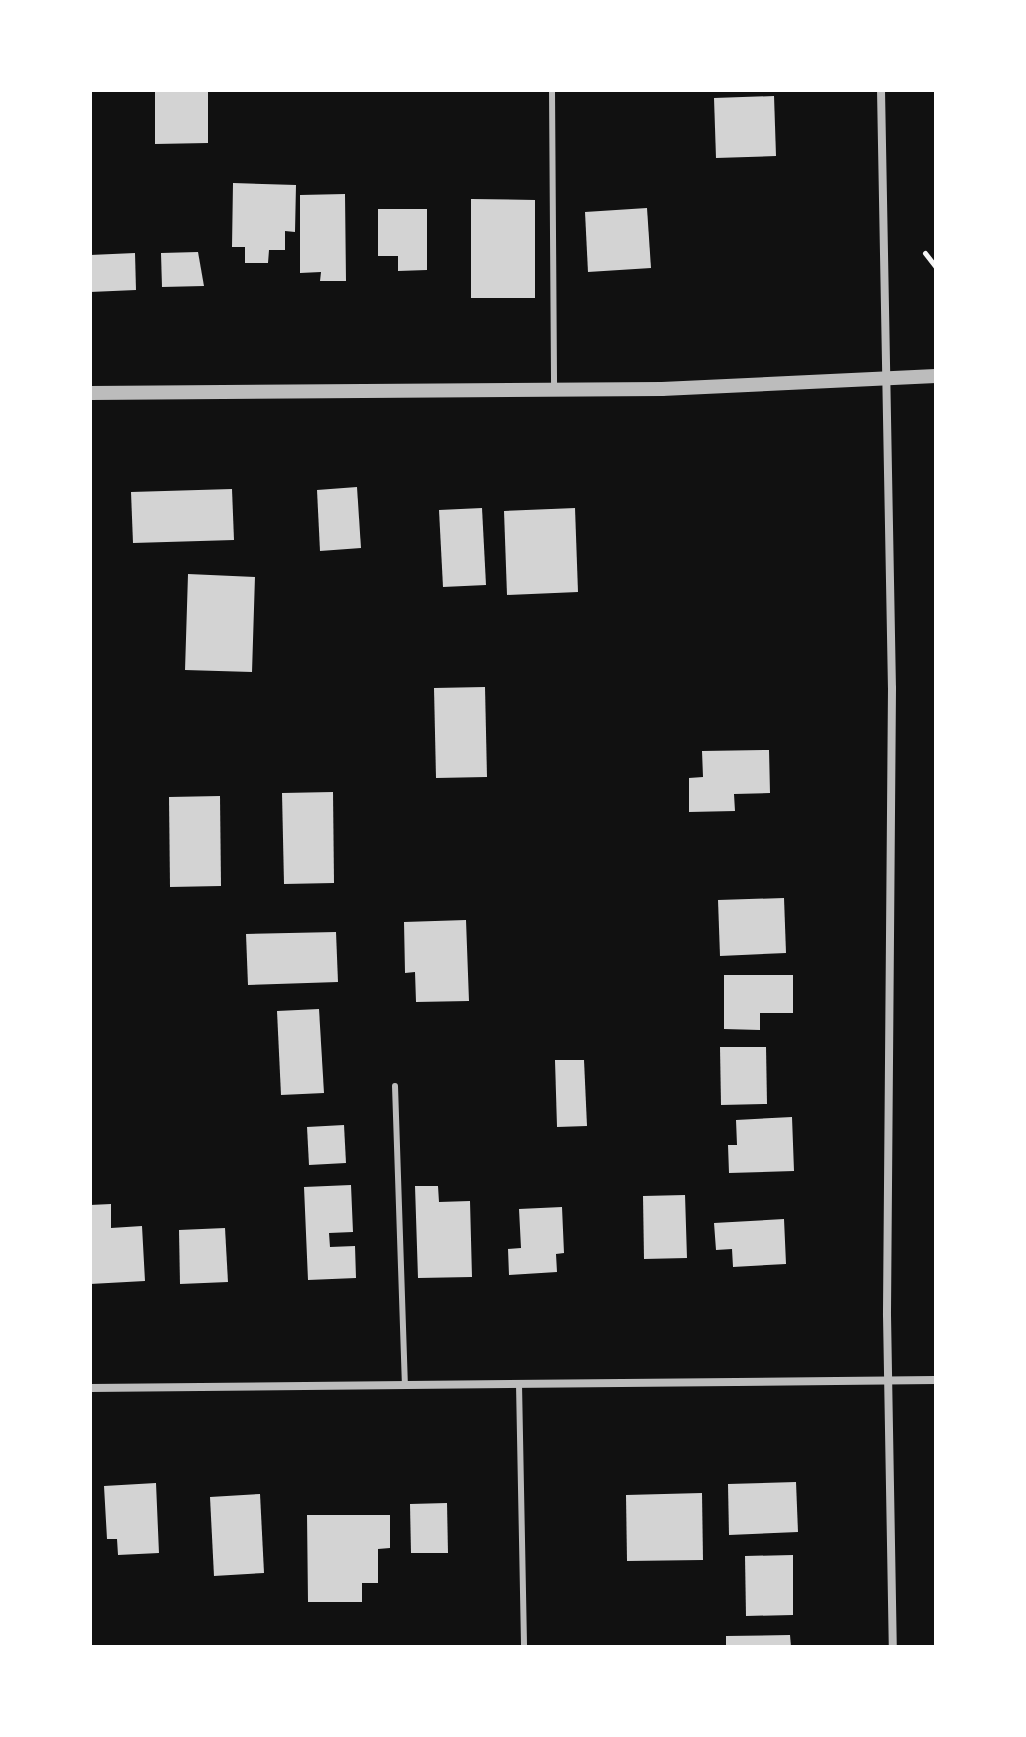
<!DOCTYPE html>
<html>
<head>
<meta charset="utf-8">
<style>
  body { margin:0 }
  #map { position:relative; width:1026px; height:1737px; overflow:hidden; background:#111; font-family:Ubuntu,sans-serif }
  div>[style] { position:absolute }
  .building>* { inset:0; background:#d3d3d3 }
  .path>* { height:5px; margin:-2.5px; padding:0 2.5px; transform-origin:2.5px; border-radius:2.5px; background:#f5f5f5 }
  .service>* { height:6px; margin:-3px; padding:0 3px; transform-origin:3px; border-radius:3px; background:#bcbcbc }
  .minor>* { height:8px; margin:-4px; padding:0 4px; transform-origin:4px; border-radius:4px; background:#bcbcbc }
  .tertiary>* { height:14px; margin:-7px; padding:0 7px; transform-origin:7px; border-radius:7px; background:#bcbcbc }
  span { translate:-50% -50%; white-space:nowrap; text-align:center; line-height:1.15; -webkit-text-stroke:8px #fff; paint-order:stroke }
  .frame { position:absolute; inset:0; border:92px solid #fff; pointer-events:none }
</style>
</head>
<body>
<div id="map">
  <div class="building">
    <div style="clip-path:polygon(155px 90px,208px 90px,208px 143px,155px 144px)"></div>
    <div style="clip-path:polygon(774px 96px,776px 156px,716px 158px,714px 98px)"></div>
    <div style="clip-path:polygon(233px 183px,296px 185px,295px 232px,285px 231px,285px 250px,269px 250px,268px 263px,245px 263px,245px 247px,232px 247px)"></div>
    <div style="clip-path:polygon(345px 194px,346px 281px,320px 281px,321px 272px,300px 273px,300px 195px)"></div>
    <div style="clip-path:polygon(471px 199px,535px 200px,535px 298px,471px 298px)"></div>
    <div style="clip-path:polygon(647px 208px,651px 268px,588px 272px,585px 212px)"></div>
    <div style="clip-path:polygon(378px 209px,427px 209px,427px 270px,398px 271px,398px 256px,378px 256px)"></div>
    <div style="clip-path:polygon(198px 252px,204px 286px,162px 287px,161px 253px)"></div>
    <div style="clip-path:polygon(135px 253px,136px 290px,90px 292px,90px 255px)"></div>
    <div style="clip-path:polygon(357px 487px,361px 548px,320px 551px,317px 490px)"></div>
    <div style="clip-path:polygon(232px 489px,234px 540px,133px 543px,131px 492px)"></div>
    <div style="clip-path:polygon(482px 508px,486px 585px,443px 587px,439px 510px)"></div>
    <div style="clip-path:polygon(575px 508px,578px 592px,507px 595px,504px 511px)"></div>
    <div style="clip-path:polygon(188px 574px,255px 577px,252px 672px,185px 670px)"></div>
    <div style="clip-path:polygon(485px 687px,487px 777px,436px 778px,434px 688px)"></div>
    <div style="clip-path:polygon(769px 750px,770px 793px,734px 794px,735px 811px,689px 812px,689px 778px,703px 777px,702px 751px)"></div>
    <div style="clip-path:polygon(333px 792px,334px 883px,284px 884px,282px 793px)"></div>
    <div style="clip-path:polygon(220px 796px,221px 886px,170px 887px,169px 797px)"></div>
    <div style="clip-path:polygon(784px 898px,786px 953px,720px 956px,718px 900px)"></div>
    <div style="clip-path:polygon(466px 920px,469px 1001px,416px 1002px,415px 972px,405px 973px,404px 922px)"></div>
    <div style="clip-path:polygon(336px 932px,338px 982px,248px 985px,246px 934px)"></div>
    <div style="clip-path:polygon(724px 975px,793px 975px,793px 1013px,760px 1013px,760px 1030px,724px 1029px)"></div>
    <div style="clip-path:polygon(319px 1009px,324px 1093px,281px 1095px,277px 1011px)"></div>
    <div style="clip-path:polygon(720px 1047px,766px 1047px,767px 1104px,721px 1105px)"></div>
    <div style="clip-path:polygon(555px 1060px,584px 1060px,587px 1126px,557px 1127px)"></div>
    <div style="clip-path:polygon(792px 1117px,794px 1171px,729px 1173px,728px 1145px,737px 1145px,736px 1120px)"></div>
    <div style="clip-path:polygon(344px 1125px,346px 1163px,309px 1165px,307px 1127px)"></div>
    <div style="clip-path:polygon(351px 1185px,353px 1232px,329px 1233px,330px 1247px,355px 1246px,356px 1278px,308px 1280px,304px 1187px)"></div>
    <div style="clip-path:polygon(415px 1186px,438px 1186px,439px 1202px,470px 1201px,472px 1277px,418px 1278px)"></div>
    <div style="clip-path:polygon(685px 1195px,687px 1258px,644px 1259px,643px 1196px)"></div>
    <div style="clip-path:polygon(111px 1204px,111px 1228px,142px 1226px,145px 1281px,90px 1284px,90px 1205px)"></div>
    <div style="clip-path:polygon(562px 1207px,564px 1253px,556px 1254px,557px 1272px,509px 1275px,508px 1249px,521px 1248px,519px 1209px)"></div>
    <div style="clip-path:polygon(784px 1219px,786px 1264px,733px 1267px,732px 1249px,716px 1250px,714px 1223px)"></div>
    <div style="clip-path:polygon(225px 1228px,228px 1282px,180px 1284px,179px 1230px)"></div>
    <div style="clip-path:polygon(796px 1482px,798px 1532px,729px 1535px,728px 1484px)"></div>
    <div style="clip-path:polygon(156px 1483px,159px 1553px,118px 1555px,117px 1539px,107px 1539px,104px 1486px)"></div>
    <div style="clip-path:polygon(702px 1493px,703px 1560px,627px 1561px,626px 1495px)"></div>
    <div style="clip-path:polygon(260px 1494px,264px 1573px,214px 1576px,210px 1497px)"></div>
    <div style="clip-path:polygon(447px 1503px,448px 1553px,411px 1553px,410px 1504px)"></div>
    <div style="clip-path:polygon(307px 1515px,390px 1515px,390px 1548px,378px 1549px,378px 1583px,362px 1583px,362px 1602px,308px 1602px)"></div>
    <div style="clip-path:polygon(793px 1555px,793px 1615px,746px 1616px,745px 1556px)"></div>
    <div style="clip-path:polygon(790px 1635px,791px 1647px,726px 1647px,726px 1636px)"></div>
  </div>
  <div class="path">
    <div style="left:925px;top:253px;width:18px;rotate:52deg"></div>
  </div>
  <div class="service">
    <div style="left:552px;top:90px;width:300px;rotate:89.6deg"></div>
    <div style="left:395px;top:1086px;width:299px;rotate:88.1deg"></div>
    <div style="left:519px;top:1384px;width:263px;rotate:88.9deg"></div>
  </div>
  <div class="minor">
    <div style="left:881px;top:90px;width:598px;rotate:88.95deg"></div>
    <div style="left:892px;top:688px;width:627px;rotate:90.46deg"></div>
    <div style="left:887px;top:1315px;width:332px;rotate:89deg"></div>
    <div style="left:90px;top:1388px;width:846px;rotate:-0.54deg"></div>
  </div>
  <div class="tertiary">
    <div style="left:90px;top:393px;width:572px;rotate:-0.4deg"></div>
    <div style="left:662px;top:389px;width:274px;rotate:-2.7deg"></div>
  </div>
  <div class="frame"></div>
</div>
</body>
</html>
